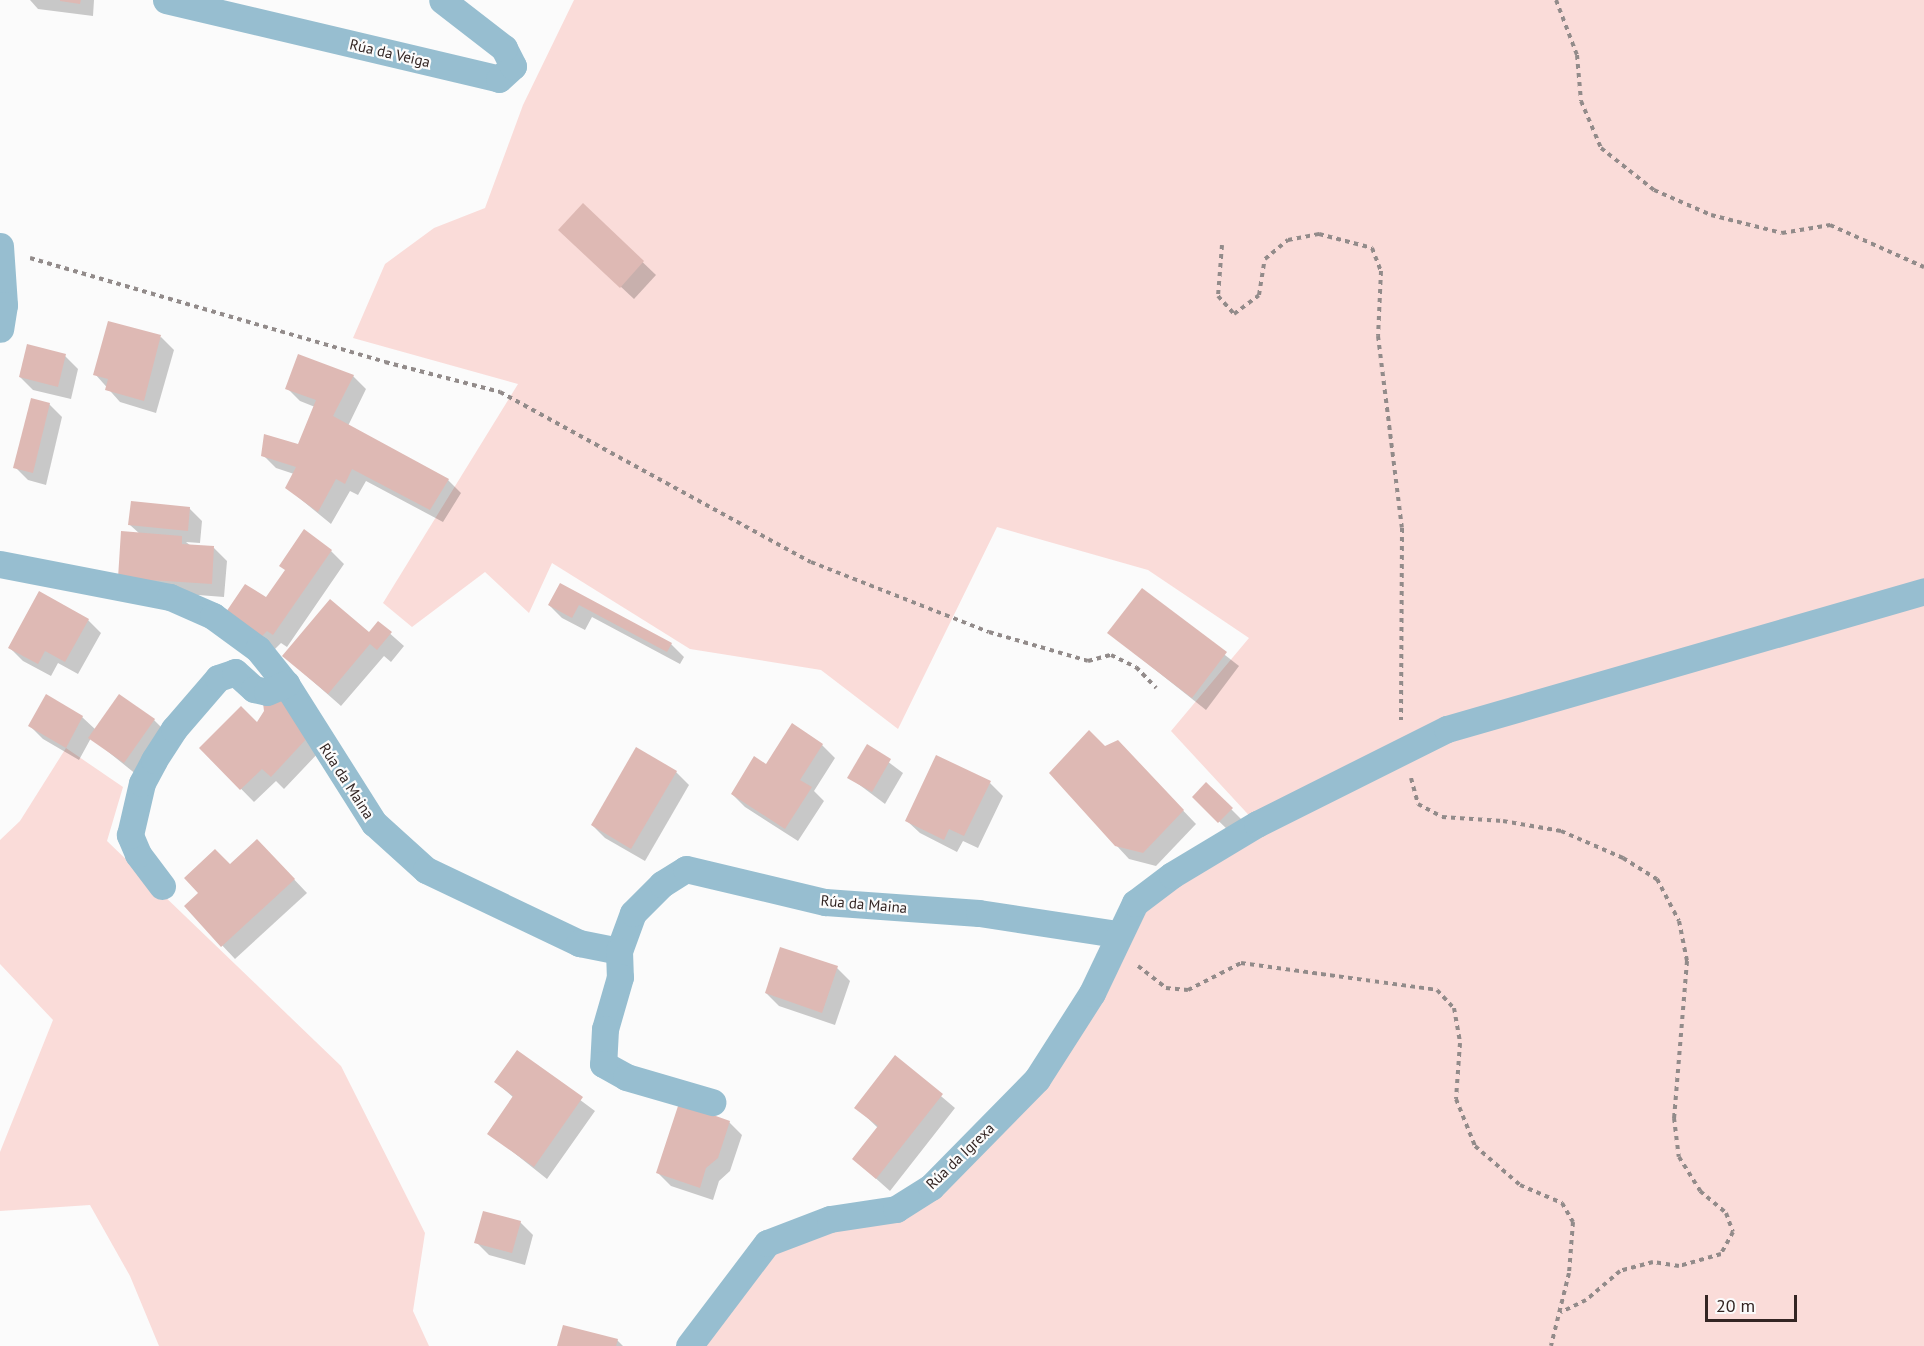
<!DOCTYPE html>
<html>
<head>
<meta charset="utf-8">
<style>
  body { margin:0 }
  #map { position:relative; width:1924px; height:1346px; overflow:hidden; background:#fbfbfb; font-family:"PT Sans",sans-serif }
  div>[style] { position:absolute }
  .green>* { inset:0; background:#fadcd9 }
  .shadow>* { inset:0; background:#0003 }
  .building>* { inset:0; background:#deb9b4 }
  .path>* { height:4px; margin-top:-2px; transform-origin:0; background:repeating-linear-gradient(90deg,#928b8a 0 4.5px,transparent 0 9px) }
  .street>* { height:27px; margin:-13.5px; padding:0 13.5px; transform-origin:13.5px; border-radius:13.5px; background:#97bed0 }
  span { translate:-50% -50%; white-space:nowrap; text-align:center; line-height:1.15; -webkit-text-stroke:4.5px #fbfbfb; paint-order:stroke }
  .street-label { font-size:15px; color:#332523 }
  .scale { position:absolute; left:1705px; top:1295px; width:92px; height:27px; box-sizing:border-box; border:3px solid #332523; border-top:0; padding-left:8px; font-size:18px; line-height:21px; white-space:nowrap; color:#332523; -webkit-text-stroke:4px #fbfbfb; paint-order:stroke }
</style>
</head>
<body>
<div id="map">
  <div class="green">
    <div style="clip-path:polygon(574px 0,1924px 0,1924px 1346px,689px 1346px,767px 1243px,896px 1209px,1037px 1079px,1135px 903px,1257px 824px,1171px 731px,1249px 638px,1148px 570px,997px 527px,898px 729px,821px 670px,690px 649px,552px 563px,529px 613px,485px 572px,412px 627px,383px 603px,518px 384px,353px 338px,385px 264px,434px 228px,485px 208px,523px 105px)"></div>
    <div style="clip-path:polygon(66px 748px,123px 787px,107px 841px,341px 1066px,425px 1233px,413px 1311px,429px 1346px,159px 1346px,130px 1276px,90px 1205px,0 1211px,0 1152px,53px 1020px,0 964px,0 840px,20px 821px)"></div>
  </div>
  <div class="shadow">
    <div style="clip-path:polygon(30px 0,94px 0,93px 16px,38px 9px)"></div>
    <div style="clip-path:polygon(583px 205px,656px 275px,634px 299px,573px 242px)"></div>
    <div style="clip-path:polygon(161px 337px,174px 350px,156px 413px,120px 402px,95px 374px)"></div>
    <div style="clip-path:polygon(65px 356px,78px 369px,71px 399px,33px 390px,20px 377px)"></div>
    <div style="clip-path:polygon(353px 376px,366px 389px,348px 426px,448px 480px,461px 493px,443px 522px,366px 481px,358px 495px,350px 491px,331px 524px,287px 488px,294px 474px,276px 468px,263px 455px,299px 446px,315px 407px,300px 401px,287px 388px)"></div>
    <div style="clip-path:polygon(49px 404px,62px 417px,46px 485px,28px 480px,15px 467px)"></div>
    <div style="clip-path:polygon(189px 508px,202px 521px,200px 543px,186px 542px,191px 546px,214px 548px,227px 561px,224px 597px,133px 590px,140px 534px,130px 525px)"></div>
    <div style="clip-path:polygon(331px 551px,344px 564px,287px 647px,281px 643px,273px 651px,239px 628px,266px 599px)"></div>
    <div style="clip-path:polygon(560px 585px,671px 644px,684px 657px,680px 664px,592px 617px,585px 630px,562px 618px,549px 605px)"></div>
    <div style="clip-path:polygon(1142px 590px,1239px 666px,1206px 710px,1109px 633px)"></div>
    <div style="clip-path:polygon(88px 620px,101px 633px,78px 674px,58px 663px,51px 676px,23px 661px,10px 648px)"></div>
    <div style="clip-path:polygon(378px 623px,404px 646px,391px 662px,384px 656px,341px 706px,284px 656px,369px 634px)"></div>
    <div style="clip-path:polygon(266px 712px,321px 750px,284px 789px,276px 781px,254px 802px,201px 748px,257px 724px)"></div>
    <div style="clip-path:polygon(82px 717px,96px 730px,154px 720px,167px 733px,137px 775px,91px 738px,79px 760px,43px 739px,30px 726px)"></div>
    <div style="clip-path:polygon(822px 745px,835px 758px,814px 791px,824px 801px,798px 841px,745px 807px,732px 794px,766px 766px)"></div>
    <div style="clip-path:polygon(867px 746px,903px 773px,885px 804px,849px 777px)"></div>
    <div style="clip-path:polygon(1105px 748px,1130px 755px,1196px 824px,1156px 866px,1129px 859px,1116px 845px)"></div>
    <div style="clip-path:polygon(676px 772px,689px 785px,645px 861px,605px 838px,592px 825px)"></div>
    <div style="clip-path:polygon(990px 783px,1003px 796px,978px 848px,963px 841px,957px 852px,920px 833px,907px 821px)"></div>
    <div style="clip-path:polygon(1206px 784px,1244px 822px,1232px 834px,1194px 797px)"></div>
    <div style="clip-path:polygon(270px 854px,307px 893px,235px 959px,186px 907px,230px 866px)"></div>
    <div style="clip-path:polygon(837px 968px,850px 981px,835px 1025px,779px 1006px,766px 993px)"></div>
    <div style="clip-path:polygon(517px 1053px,595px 1111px,547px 1179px,489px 1133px,514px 1098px,496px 1082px)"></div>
    <div style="clip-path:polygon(896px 1058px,955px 1108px,890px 1191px,854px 1159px,878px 1128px,856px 1107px)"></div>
    <div style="clip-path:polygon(729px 1122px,742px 1135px,730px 1171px,719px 1181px,713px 1200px,671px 1186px,658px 1173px)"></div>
    <div style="clip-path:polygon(520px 1222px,533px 1235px,525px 1265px,489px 1255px,476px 1242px)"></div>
    <div style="clip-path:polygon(617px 1340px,623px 1346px,559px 1346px)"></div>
  </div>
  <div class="building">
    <div style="clip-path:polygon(60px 0,81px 0,80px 4px,60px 1px)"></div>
    <div style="clip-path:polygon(583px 203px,644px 261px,620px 288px,558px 230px)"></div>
    <div style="clip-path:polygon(108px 321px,161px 335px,144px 401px,105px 390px,108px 379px,93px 375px)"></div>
    <div style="clip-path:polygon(27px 344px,66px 354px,58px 387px,19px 377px)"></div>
    <div style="clip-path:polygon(298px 354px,354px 375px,333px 416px,449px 479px,430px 510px,352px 469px,345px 484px,336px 479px,318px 512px,285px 488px,296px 467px,261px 456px,264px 434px,298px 444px,316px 400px,285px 389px)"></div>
    <div style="clip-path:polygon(31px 398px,50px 403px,33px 473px,13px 468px)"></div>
    <div style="clip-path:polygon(131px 501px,190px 507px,188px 531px,128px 525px)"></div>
    <div style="clip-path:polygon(304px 529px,332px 550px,273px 635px,267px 631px,259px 639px,224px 615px,245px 584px,266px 597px,285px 570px,279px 566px)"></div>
    <div style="clip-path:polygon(121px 531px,182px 536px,182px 544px,214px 546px,212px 584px,118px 578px)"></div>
    <div style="clip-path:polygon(560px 583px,672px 643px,667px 652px,579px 605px,572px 618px,548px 605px)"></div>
    <div style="clip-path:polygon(1142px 588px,1227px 652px,1192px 698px,1107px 633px)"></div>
    <div style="clip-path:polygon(39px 591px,89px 619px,65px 662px,45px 651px,38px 664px,8px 648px)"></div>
    <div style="clip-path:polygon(330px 599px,369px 632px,378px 621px,392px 632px,377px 650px,370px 644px,328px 694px,282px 656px)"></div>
    <div style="clip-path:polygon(46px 694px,83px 716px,66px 748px,28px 726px)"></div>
    <div style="clip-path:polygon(119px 694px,155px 719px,124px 763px,88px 738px)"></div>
    <div style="clip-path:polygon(282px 696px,309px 736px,271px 777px,262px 769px,240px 790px,199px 748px,241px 706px,257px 722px,264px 711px,263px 703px)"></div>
    <div style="clip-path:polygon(792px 723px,823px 744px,800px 780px,812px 787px,785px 829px,731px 794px,754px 756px,766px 764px)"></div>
    <div style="clip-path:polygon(1089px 730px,1105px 746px,1118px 740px,1184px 810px,1143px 853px,1115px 846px,1049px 773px)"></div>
    <div style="clip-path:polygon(867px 744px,891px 759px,872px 792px,847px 778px)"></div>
    <div style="clip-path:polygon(636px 747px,677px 771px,631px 849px,591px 825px)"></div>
    <div style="clip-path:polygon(936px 755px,991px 781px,964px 836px,949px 829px,944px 840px,905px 821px)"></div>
    <div style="clip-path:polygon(1206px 782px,1233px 808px,1218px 823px,1192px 797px)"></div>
    <div style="clip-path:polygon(257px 839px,295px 879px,221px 947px,184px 906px,198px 893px,184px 878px,215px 849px,230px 864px)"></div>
    <div style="clip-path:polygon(780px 947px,838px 966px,822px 1013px,765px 993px)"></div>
    <div style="clip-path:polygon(517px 1050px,583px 1097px,534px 1167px,487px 1134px,513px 1096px,494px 1082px)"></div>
    <div style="clip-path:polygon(895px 1055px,943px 1094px,876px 1179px,852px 1159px,878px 1126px,854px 1108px)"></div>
    <div style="clip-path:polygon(679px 1103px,730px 1121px,718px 1158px,706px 1168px,700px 1188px,656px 1173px)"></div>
    <div style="clip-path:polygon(483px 1211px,521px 1221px,512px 1253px,474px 1243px)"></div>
    <div style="clip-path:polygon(563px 1325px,618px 1339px,616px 1346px,557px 1346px)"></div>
  </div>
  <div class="path">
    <div style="left:1556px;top:0;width:59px;rotate:69.1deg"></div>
    <div style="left:1577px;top:55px;width:46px;rotate:85deg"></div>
    <div style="left:1581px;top:101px;width:51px;rotate:66.9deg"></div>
    <div style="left:1601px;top:148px;width:68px;rotate:38.4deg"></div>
    <div style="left:1654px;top:190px;width:62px;rotate:23.7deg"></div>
    <div style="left:1711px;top:215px;width:73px;rotate:14.2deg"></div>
    <div style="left:1782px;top:233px;width:49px;rotate:-9.5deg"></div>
    <div style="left:1830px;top:225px;width:103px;rotate:24.1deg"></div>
    <div style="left:1222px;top:245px;width:51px;rotate:94.5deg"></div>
    <div style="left:1218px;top:296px;width:24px;rotate:48deg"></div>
    <div style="left:1234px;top:314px;width:31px;rotate:-37deg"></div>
    <div style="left:1259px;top:295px;width:36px;rotate:-81deg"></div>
    <div style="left:1265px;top:259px;width:30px;rotate:-40deg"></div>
    <div style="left:1288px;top:240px;width:32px;rotate:-11deg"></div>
    <div style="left:1319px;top:234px;width:55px;rotate:14.8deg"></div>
    <div style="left:1372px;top:248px;width:25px;rotate:69deg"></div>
    <div style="left:1381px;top:271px;width:65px;rotate:92.6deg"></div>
    <div style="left:1378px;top:336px;width:193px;rotate:82.9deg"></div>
    <div style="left:1402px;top:528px;width:192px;rotate:90.3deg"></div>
    <div style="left:30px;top:258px;width:370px;rotate:16.3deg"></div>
    <div style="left:385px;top:362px;width:119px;rotate:14.6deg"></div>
    <div style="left:500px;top:392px;width:354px;rotate:28.7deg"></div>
    <div style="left:811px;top:562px;width:191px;rotate:21.5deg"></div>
    <div style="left:989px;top:632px;width:103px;rotate:16.3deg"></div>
    <div style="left:1088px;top:661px;width:24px;rotate:-15deg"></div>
    <div style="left:1111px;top:655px;width:28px;rotate:26deg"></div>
    <div style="left:1136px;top:667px;width:29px;rotate:46deg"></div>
    <div style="left:1411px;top:778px;width:27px;rotate:75deg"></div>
    <div style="left:1418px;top:804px;width:27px;rotate:28deg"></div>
    <div style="left:1442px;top:817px;width:61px;rotate:3.8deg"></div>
    <div style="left:1503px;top:821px;width:59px;rotate:9.8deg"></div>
    <div style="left:1561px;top:831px;width:68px;rotate:23.5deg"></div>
    <div style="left:1623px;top:858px;width:40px;rotate:32deg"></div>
    <div style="left:1657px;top:879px;width:47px;rotate:62.4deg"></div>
    <div style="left:1679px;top:921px;width:41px;rotate:78.7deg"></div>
    <div style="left:1687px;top:961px;width:158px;rotate:94.7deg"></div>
    <div style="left:1674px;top:1118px;width:39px;rotate:83deg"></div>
    <div style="left:1679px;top:1157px;width:40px;rotate:58deg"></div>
    <div style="left:1700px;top:1191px;width:34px;rotate:40deg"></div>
    <div style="left:1726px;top:1213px;width:20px;rotate:70deg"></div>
    <div style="left:1733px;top:1232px;width:25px;rotate:119deg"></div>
    <div style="left:1721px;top:1254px;width:44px;rotate:164.1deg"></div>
    <div style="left:1679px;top:1266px;width:26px;rotate:-171deg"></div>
    <div style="left:1653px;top:1262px;width:34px;rotate:165deg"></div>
    <div style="left:1620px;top:1271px;width:45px;rotate:139.5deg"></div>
    <div style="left:1586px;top:1300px;width:28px;rotate:154deg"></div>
    <div style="left:1138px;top:966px;width:36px;rotate:38deg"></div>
    <div style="left:1166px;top:988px;width:22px;rotate:5deg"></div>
    <div style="left:1188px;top:990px;width:59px;rotate:-27deg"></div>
    <div style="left:1241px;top:963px;width:198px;rotate:7.8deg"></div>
    <div style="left:1437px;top:990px;width:25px;rotate:47deg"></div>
    <div style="left:1454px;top:1008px;width:36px;rotate:80deg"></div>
    <div style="left:1460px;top:1043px;width:56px;rotate:94.1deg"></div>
    <div style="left:1456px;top:1099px;width:51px;rotate:68deg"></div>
    <div style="left:1475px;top:1146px;width:60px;rotate:40.9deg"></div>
    <div style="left:1520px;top:1185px;width:46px;rotate:23.2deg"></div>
    <div style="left:1562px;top:1203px;width:22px;rotate:60deg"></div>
    <div style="left:1573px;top:1222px;width:51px;rotate:94.5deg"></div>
    <div style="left:1569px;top:1273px;width:75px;rotate:103.9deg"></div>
  </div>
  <div class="street">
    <div style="left:166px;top:0;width:342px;rotate:13.3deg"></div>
    <div style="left:499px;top:79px;width:19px;rotate:-43deg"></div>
    <div style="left:513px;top:66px;width:20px;rotate:-117deg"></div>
    <div style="left:504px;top:48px;width:78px;rotate:-142.3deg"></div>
    <div style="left:0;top:246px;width:59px;rotate:86.1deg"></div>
    <div style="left:4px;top:305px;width:24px;rotate:99deg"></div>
    <div style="left:0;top:564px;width:173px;rotate:11deg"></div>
    <div style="left:170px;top:597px;width:47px;rotate:23.8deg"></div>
    <div style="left:213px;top:616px;width:56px;rotate:36.3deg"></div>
    <div style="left:258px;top:649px;width:45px;rotate:51.3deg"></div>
    <div style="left:286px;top:684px;width:165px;rotate:57.7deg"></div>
    <div style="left:374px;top:823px;width:70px;rotate:42.1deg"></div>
    <div style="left:426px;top:870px;width:170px;rotate:25.5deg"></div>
    <div style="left:579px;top:943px;width:41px;rotate:11.3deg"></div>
    <div style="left:619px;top:951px;width:40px;rotate:-69.8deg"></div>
    <div style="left:633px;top:913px;width:41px;rotate:-45deg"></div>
    <div style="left:662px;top:884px;width:28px;rotate:-32deg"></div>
    <div style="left:686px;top:869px;width:143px;rotate:13.4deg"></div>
    <div style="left:825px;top:902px;width:154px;rotate:4.1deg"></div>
    <div style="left:979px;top:913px;width:140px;rotate:8.7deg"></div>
    <div style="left:162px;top:886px;width:40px;rotate:-127deg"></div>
    <div style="left:138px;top:854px;width:21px;rotate:-113deg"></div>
    <div style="left:130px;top:835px;width:53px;rotate:-77deg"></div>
    <div style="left:142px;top:783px;width:26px;rotate:-62deg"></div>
    <div style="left:154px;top:760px;width:37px;rotate:-57deg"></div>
    <div style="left:174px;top:729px;width:67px;rotate:-49.2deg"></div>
    <div style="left:218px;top:678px;width:18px;rotate:-19deg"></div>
    <div style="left:235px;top:672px;width:25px;rotate:42deg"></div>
    <div style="left:254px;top:689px;width:13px;rotate:13deg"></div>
    <div style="left:267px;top:692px;width:21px;rotate:-23deg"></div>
    <div style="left:619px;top:951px;width:26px;rotate:88deg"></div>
    <div style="left:620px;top:977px;width:54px;rotate:106.1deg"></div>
    <div style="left:605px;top:1029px;width:35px;rotate:93deg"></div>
    <div style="left:603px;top:1064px;width:26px;rotate:29deg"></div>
    <div style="left:626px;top:1077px;width:90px;rotate:16.2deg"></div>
    <div style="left:689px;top:1346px;width:129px;rotate:-52.9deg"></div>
    <div style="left:767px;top:1243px;width:67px;rotate:-20.9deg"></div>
    <div style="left:830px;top:1219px;width:67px;rotate:-8.6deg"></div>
    <div style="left:896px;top:1209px;width:41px;rotate:-32.2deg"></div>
    <div style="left:931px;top:1187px;width:151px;rotate:-45.5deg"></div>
    <div style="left:1037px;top:1079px;width:102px;rotate:-57.4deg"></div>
    <div style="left:1092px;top:993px;width:100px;rotate:-64.5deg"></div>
    <div style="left:1135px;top:903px;width:46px;rotate:-37.1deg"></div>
    <div style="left:1172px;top:875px;width:99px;rotate:-31deg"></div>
    <div style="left:1257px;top:824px;width:212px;rotate:-26.6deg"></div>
    <div style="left:1447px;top:729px;width:497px;rotate:-16.1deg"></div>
  </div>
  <div class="street-label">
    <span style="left:390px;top:53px;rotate:13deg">Rúa da Veiga</span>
    <span style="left:347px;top:781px;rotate:57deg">Rúa da Maina</span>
    <span style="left:864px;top:904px;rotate:5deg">Rúa da Maina</span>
    <span style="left:960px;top:1156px;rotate:-44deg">Rúa da Igrexa</span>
  </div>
  <div class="scale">20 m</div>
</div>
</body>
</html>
